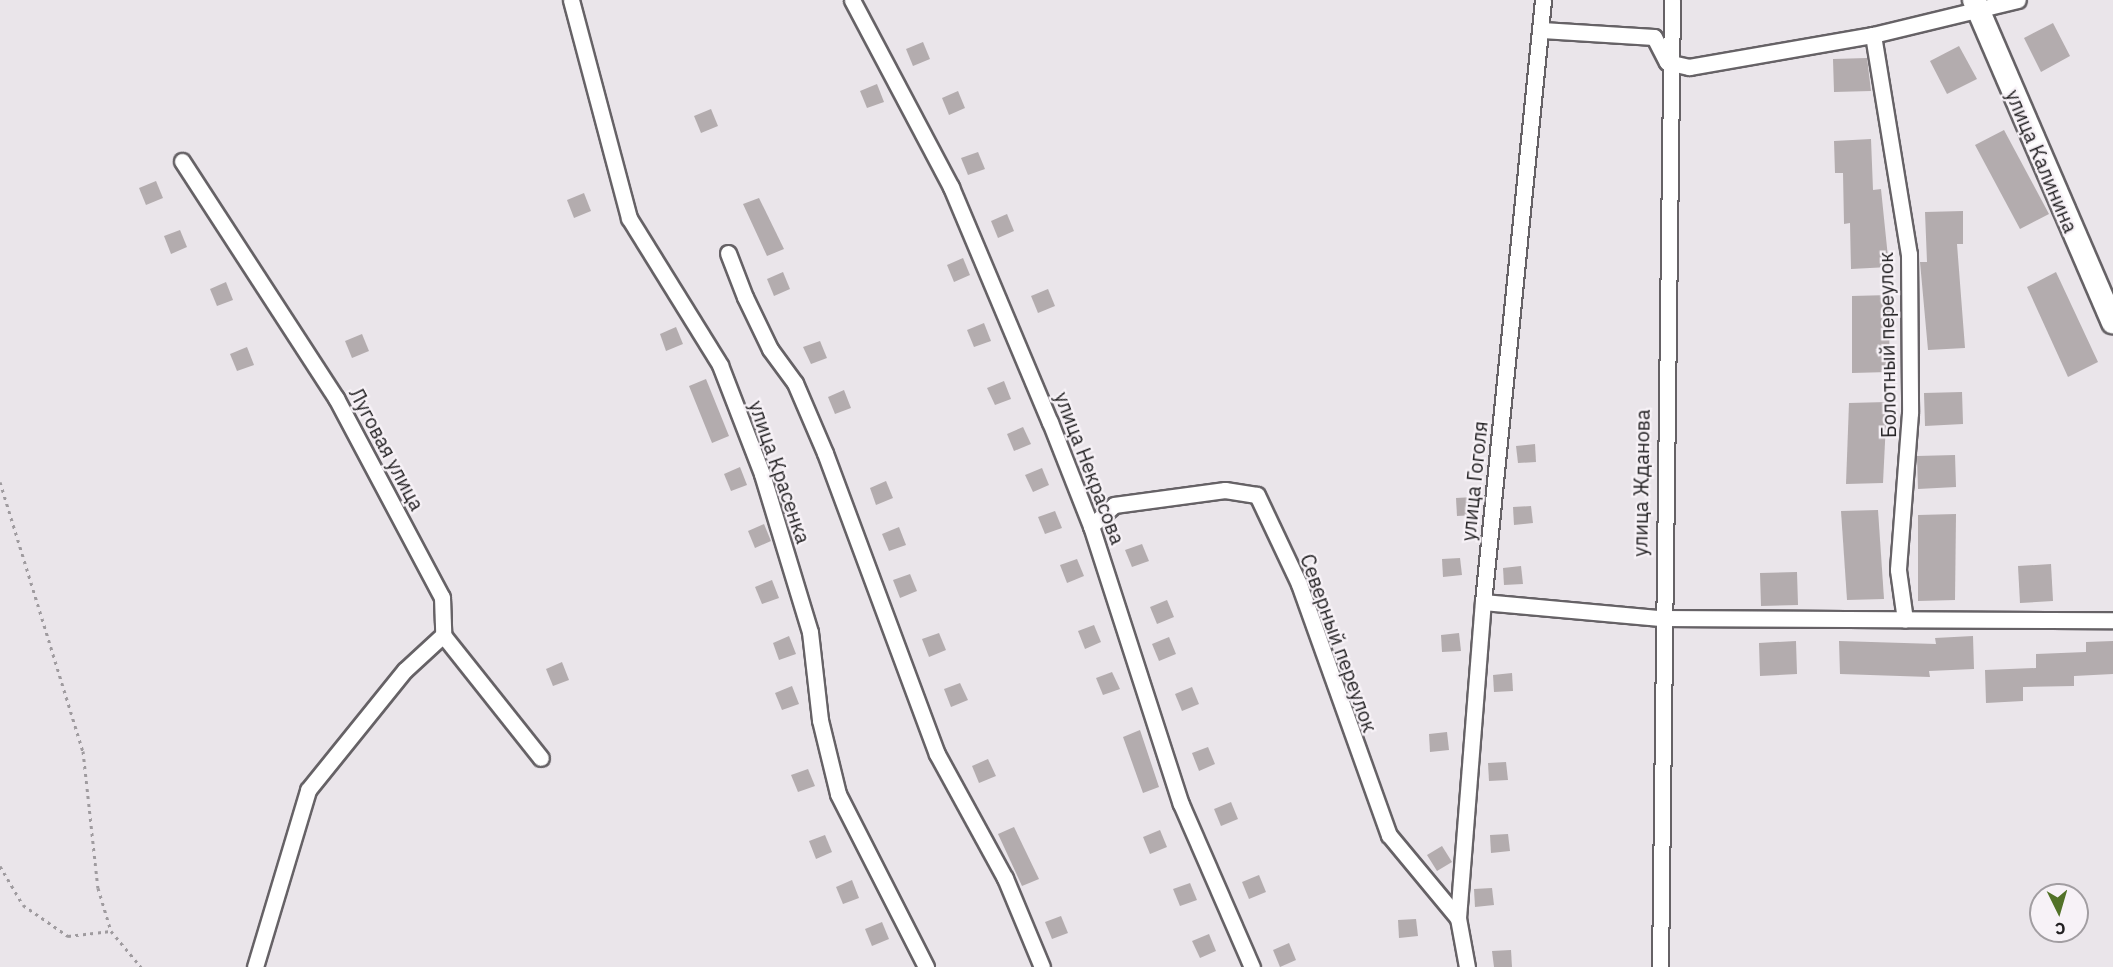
<!DOCTYPE html>
<html>
<head>
<meta charset="utf-8">
<style>
  body { margin:0 }
  #map { position:relative; width:2113px; height:967px; overflow:hidden; background:#eae5ea; font-family:"IBM Plex Sans",sans-serif }
  div>[style] { position:absolute }
  .building>* { inset:0; background:#b3acae }
  .path>* { height:3px; margin-top:-1.5px; transform-origin:0; background:repeating-linear-gradient(90deg,#9f9b9f 0 3px,transparent 0 7.5px) }
  .roads { filter:drop-shadow(2px 0 #666266) drop-shadow(-2px 0 #666266) drop-shadow(0 2px #666266) drop-shadow(0 -2px #666266) }
  .street>* { height:15px; margin:-7.5px; padding:0 7.5px; transform-origin:7.5px; border-radius:7.5px; background:#fff }
  .secondary>* { height:22px; margin:-11px; padding:0 11px; transform-origin:11px; border-radius:11px; background:#fff }
  span { translate:-50% -50%; white-space:nowrap; text-align:center; line-height:1.15; -webkit-text-stroke:4.5px #f7f2f7; paint-order:stroke }
  .street-label { font-size:20px; color:#232123 }
  .north { position:absolute; left:2029px; top:883px; width:60px; height:60px; box-sizing:border-box; background:#f7f2f7; border:2px solid #a29ea2; border-radius:50%; rotate:175deg; font-size:16px; font-weight:700; line-height:24px; text-align:center; color:#232123 }
  .north::after { content:''; display:block; margin:auto; width:21px; height:27px; background:#527228; clip-path:polygon(50% 0,100% 100%,50% 72%,0 100%) }
</style>
</head>
<body>
<div id="map">
  <div class="building">
    <div style="clip-path:polygon(2053px 23px,2070px 56px,2041px 72px,2024px 38px)"></div>
    <div style="clip-path:polygon(923px 42px,930px 59px,913px 66px,906px 49px)"></div>
    <div style="clip-path:polygon(1959px 46px,1977px 79px,1947px 94px,1930px 61px)"></div>
    <div style="clip-path:polygon(1867px 58px,1871px 91px,1834px 92px,1833px 59px)"></div>
    <div style="clip-path:polygon(877px 84px,884px 102px,867px 108px,860px 91px)"></div>
    <div style="clip-path:polygon(958px 91px,965px 108px,949px 115px,942px 98px)"></div>
    <div style="clip-path:polygon(711px 109px,718px 126px,701px 133px,694px 116px)"></div>
    <div style="clip-path:polygon(2004px 130px,2049px 214px,2020px 229px,1975px 145px)"></div>
    <div style="clip-path:polygon(1871px 139px,1873px 190px,1881px 189px,1889px 267px,1851px 269px,1850px 223px,1844px 224px,1843px 173px,1835px 173px,1834px 141px)"></div>
    <div style="clip-path:polygon(978px 152px,985px 169px,968px 175px,961px 158px)"></div>
    <div style="clip-path:polygon(156px 181px,163px 198px,146px 205px,139px 188px)"></div>
    <div style="clip-path:polygon(584px 193px,591px 211px,574px 218px,567px 200px)"></div>
    <div style="clip-path:polygon(759px 198px,784px 249px,767px 256px,743px 204px)"></div>
    <div style="clip-path:polygon(1963px 211px,1963px 244px,1957px 244px,1965px 348px,1928px 350px,1920px 262px,1927px 262px,1925px 212px)"></div>
    <div style="clip-path:polygon(1007px 214px,1014px 231px,998px 238px,991px 221px)"></div>
    <div style="clip-path:polygon(180px 230px,187px 247px,171px 254px,164px 236px)"></div>
    <div style="clip-path:polygon(963px 258px,970px 275px,954px 282px,947px 265px)"></div>
    <div style="clip-path:polygon(783px 272px,790px 289px,774px 296px,767px 279px)"></div>
    <div style="clip-path:polygon(2056px 272px,2098px 362px,2068px 377px,2027px 287px)"></div>
    <div style="clip-path:polygon(226px 282px,233px 300px,217px 306px,210px 289px)"></div>
    <div style="clip-path:polygon(1048px 289px,1055px 306px,1038px 313px,1031px 296px)"></div>
    <div style="clip-path:polygon(1890px 295px,1889px 372px,1852px 373px,1852px 296px)"></div>
    <div style="clip-path:polygon(984px 323px,991px 341px,974px 347px,967px 330px)"></div>
    <div style="clip-path:polygon(676px 327px,683px 344px,666px 351px,660px 334px)"></div>
    <div style="clip-path:polygon(362px 334px,369px 351px,352px 358px,345px 341px)"></div>
    <div style="clip-path:polygon(820px 341px,827px 358px,811px 364px,803px 347px)"></div>
    <div style="clip-path:polygon(247px 347px,254px 365px,237px 371px,230px 354px)"></div>
    <div style="clip-path:polygon(706px 379px,729px 436px,712px 443px,689px 386px)"></div>
    <div style="clip-path:polygon(1004px 381px,1011px 399px,995px 405px,987px 388px)"></div>
    <div style="clip-path:polygon(844px 390px,851px 408px,835px 414px,828px 397px)"></div>
    <div style="clip-path:polygon(1962px 392px,1963px 424px,1925px 426px,1924px 393px)"></div>
    <div style="clip-path:polygon(1887px 402px,1883px 483px,1846px 484px,1849px 403px)"></div>
    <div style="clip-path:polygon(1023px 427px,1031px 444px,1014px 451px,1007px 434px)"></div>
    <div style="clip-path:polygon(1535px 444px,1536px 462px,1518px 463px,1516px 446px)"></div>
    <div style="clip-path:polygon(1955px 455px,1956px 487px,1918px 489px,1917px 456px)"></div>
    <div style="clip-path:polygon(740px 467px,747px 485px,731px 491px,724px 474px)"></div>
    <div style="clip-path:polygon(1042px 468px,1049px 485px,1033px 492px,1025px 475px)"></div>
    <div style="clip-path:polygon(886px 481px,893px 498px,876px 505px,870px 488px)"></div>
    <div style="clip-path:polygon(1474px 497px,1476px 515px,1457px 516px,1456px 498px)"></div>
    <div style="clip-path:polygon(1531px 506px,1533px 523px,1514px 525px,1513px 507px)"></div>
    <div style="clip-path:polygon(1878px 510px,1884px 599px,1847px 600px,1841px 511px)"></div>
    <div style="clip-path:polygon(1055px 511px,1062px 528px,1045px 534px,1038px 517px)"></div>
    <div style="clip-path:polygon(1956px 514px,1955px 600px,1918px 601px,1918px 515px)"></div>
    <div style="clip-path:polygon(764px 524px,771px 541px,755px 548px,748px 531px)"></div>
    <div style="clip-path:polygon(899px 527px,906px 545px,889px 551px,882px 534px)"></div>
    <div style="clip-path:polygon(1142px 544px,1149px 561px,1132px 567px,1125px 550px)"></div>
    <div style="clip-path:polygon(1460px 558px,1462px 575px,1443px 577px,1442px 559px)"></div>
    <div style="clip-path:polygon(1077px 559px,1084px 576px,1067px 583px,1060px 565px)"></div>
    <div style="clip-path:polygon(2051px 564px,2053px 601px,2020px 603px,2018px 566px)"></div>
    <div style="clip-path:polygon(1521px 566px,1523px 584px,1504px 585px,1503px 568px)"></div>
    <div style="clip-path:polygon(1797px 572px,1798px 605px,1761px 606px,1760px 573px)"></div>
    <div style="clip-path:polygon(910px 574px,917px 591px,900px 598px,893px 580px)"></div>
    <div style="clip-path:polygon(772px 580px,779px 598px,762px 604px,755px 587px)"></div>
    <div style="clip-path:polygon(1167px 600px,1174px 617px,1157px 624px,1150px 607px)"></div>
    <div style="clip-path:polygon(1094px 625px,1101px 642px,1085px 649px,1078px 631px)"></div>
    <div style="clip-path:polygon(939px 633px,946px 650px,929px 657px,922px 639px)"></div>
    <div style="clip-path:polygon(1459px 633px,1461px 651px,1442px 652px,1441px 635px)"></div>
    <div style="clip-path:polygon(789px 636px,796px 654px,779px 660px,773px 643px)"></div>
    <div style="clip-path:polygon(1973px 636px,1974px 669px,1929px 671px,1930px 677px,1840px 674px,1839px 641px,1936px 644px,1935px 638px)"></div>
    <div style="clip-path:polygon(1169px 637px,1176px 654px,1159px 661px,1152px 644px)"></div>
    <div style="clip-path:polygon(1796px 641px,1797px 674px,1760px 676px,1759px 643px)"></div>
    <div style="clip-path:polygon(2113px 641px,2113px 674px,2074px 676px,2074px 686px,2023px 687px,2023px 701px,1986px 703px,1985px 670px,2036px 668px,2036px 654px,2086px 652px,2086px 642px)"></div>
    <div style="clip-path:polygon(562px 662px,569px 680px,553px 686px,546px 669px)"></div>
    <div style="clip-path:polygon(1112px 672px,1120px 689px,1103px 695px,1096px 678px)"></div>
    <div style="clip-path:polygon(1512px 673px,1513px 691px,1494px 692px,1493px 675px)"></div>
    <div style="clip-path:polygon(960px 683px,968px 700px,951px 707px,944px 689px)"></div>
    <div style="clip-path:polygon(792px 686px,799px 704px,782px 710px,775px 693px)"></div>
    <div style="clip-path:polygon(1192px 687px,1199px 704px,1182px 711px,1175px 694px)"></div>
    <div style="clip-path:polygon(1140px 730px,1159px 787px,1143px 793px,1123px 737px)"></div>
    <div style="clip-path:polygon(1447px 732px,1449px 750px,1430px 752px,1429px 734px)"></div>
    <div style="clip-path:polygon(1208px 747px,1215px 764px,1199px 771px,1192px 753px)"></div>
    <div style="clip-path:polygon(988px 759px,996px 776px,979px 783px,972px 766px)"></div>
    <div style="clip-path:polygon(1506px 762px,1508px 780px,1489px 781px,1488px 763px)"></div>
    <div style="clip-path:polygon(808px 769px,815px 786px,798px 792px,791px 775px)"></div>
    <div style="clip-path:polygon(1231px 802px,1238px 819px,1221px 826px,1214px 809px)"></div>
    <div style="clip-path:polygon(1014px 827px,1039px 879px,1022px 886px,998px 834px)"></div>
    <div style="clip-path:polygon(1160px 830px,1167px 847px,1150px 854px,1143px 837px)"></div>
    <div style="clip-path:polygon(1508px 834px,1510px 851px,1491px 853px,1490px 835px)"></div>
    <div style="clip-path:polygon(825px 835px,832px 852px,816px 859px,809px 841px)"></div>
    <div style="clip-path:polygon(1442px 846px,1452px 862px,1437px 871px,1427px 855px)"></div>
    <div style="clip-path:polygon(1259px 875px,1266px 892px,1249px 899px,1242px 882px)"></div>
    <div style="clip-path:polygon(852px 880px,859px 898px,843px 904px,836px 887px)"></div>
    <div style="clip-path:polygon(1190px 883px,1197px 900px,1180px 906px,1173px 889px)"></div>
    <div style="clip-path:polygon(1492px 888px,1494px 905px,1475px 907px,1474px 889px)"></div>
    <div style="clip-path:polygon(1061px 916px,1068px 933px,1052px 939px,1045px 922px)"></div>
    <div style="clip-path:polygon(1416px 919px,1418px 936px,1399px 938px,1398px 920px)"></div>
    <div style="clip-path:polygon(882px 922px,889px 939px,872px 946px,865px 929px)"></div>
    <div style="clip-path:polygon(1209px 934px,1216px 951px,1200px 958px,1192px 941px)"></div>
    <div style="clip-path:polygon(1289px 943px,1296px 960px,1280px 967px,1273px 950px)"></div>
    <div style="clip-path:polygon(1511px 950px,1512px 967px,1494px 967px,1492px 951px)"></div>
  </div>
  <div class="path">
    <div style="left:0;top:482px;width:282px;rotate:72.9deg"></div>
    <div style="left:83px;top:751px;width:138px;rotate:83.8deg"></div>
    <div style="left:98px;top:888px;width:45px;rotate:73.2deg"></div>
    <div style="left:111px;top:931px;width:47px;rotate:50.2deg"></div>
    <div style="left:0;top:866px;width:45px;rotate:59.5deg"></div>
    <div style="left:23px;top:905px;width:55px;rotate:34.6deg"></div>
    <div style="left:68px;top:936px;width:43px;rotate:-6.6deg"></div>
  </div>
  <div class="roads">
    <div class="street">
      <div style="left:571px;top:0;width:226px;rotate:75.1deg"></div>
      <div style="left:629px;top:218px;width:173px;rotate:58.2deg"></div>
      <div style="left:720px;top:365px;width:117px;rotate:68.9deg"></div>
      <div style="left:762px;top:474px;width:165px;rotate:73.1deg"></div>
      <div style="left:810px;top:632px;width:89px;rotate:83.5deg"></div>
      <div style="left:820px;top:720px;width:76px;rotate:76.3deg"></div>
      <div style="left:838px;top:794px;width:194px;rotate:63deg"></div>
      <div style="left:852px;top:0;width:212px;rotate:62.1deg"></div>
      <div style="left:951px;top:187px;width:255px;rotate:67.2deg"></div>
      <div style="left:1050px;top:422px;width:112px;rotate:68.5deg"></div>
      <div style="left:1091px;top:526px;width:292px;rotate:72.1deg"></div>
      <div style="left:1181px;top:804px;width:178px;rotate:66.5deg"></div>
      <div style="left:1542px;top:30px;width:112px;rotate:3.6deg"></div>
      <div style="left:1654px;top:37px;width:28px;rotate:63deg"></div>
      <div style="left:1667px;top:62px;width:23px;rotate:13deg"></div>
      <div style="left:1689px;top:67px;width:187px;rotate:-9.9deg"></div>
      <div style="left:1873px;top:35px;width:149px;rotate:-13.6deg"></div>
      <div style="left:1873px;top:35px;width:222px;rotate:80.7deg"></div>
      <div style="left:1909px;top:254px;width:159px;rotate:89.6deg"></div>
      <div style="left:1910px;top:413px;width:157px;rotate:94.4deg"></div>
      <div style="left:1898px;top:570px;width:50px;rotate:82deg"></div>
      <div style="left:182px;top:161px;width:283px;rotate:57deg"></div>
      <div style="left:336px;top:398px;width:225px;rotate:62deg"></div>
      <div style="left:442px;top:597px;width:38px;rotate:88deg"></div>
      <div style="left:443px;top:635px;width:157px;rotate:51.5deg"></div>
      <div style="left:728px;top:253px;width:47px;rotate:68.9deg"></div>
      <div style="left:745px;top:297px;width:58px;rotate:64.3deg"></div>
      <div style="left:770px;top:349px;width:42px;rotate:53.7deg"></div>
      <div style="left:795px;top:383px;width:76px;rotate:66.8deg"></div>
      <div style="left:825px;top:453px;width:321px;rotate:69.6deg"></div>
      <div style="left:937px;top:754px;width:141px;rotate:61.3deg"></div>
      <div style="left:1005px;top:878px;width:96px;rotate:67.4deg"></div>
      <div style="left:1091px;top:526px;width:31px;rotate:-42deg"></div>
      <div style="left:1114px;top:505px;width:112px;rotate:-7.7deg"></div>
      <div style="left:1225px;top:490px;width:32px;rotate:9deg"></div>
      <div style="left:1257px;top:495px;width:98px;rotate:64.7deg"></div>
      <div style="left:1299px;top:584px;width:267px;rotate:70.3deg"></div>
      <div style="left:1389px;top:835px;width:108px;rotate:50.3deg"></div>
      <div style="left:1483px;top:602px;width:178px;rotate:5.2deg"></div>
      <div style="left:1660px;top:618px;width:453px;rotate:0.3deg"></div>
      <div style="left:255px;top:967px;width:185px;rotate:-73.3deg"></div>
      <div style="left:308px;top:790px;width:154px;rotate:-51.1deg"></div>
      <div style="left:405px;top:670px;width:52px;rotate:-42.6deg"></div>
      <div style="left:1467px;top:967px;width:50px;rotate:-100.4deg"></div>
      <div style="left:1458px;top:918px;width:317px;rotate:-85.5deg"></div>
      <div style="left:1483px;top:602px;width:605px;rotate:-84.31deg"></div>
      <div style="left:1660px;top:967px;width:967px;rotate:-89.29deg"></div>
    </div>
    <div class="secondary">
      <div style="left:1974px;top:0;width:351px;rotate:66.7deg"></div>
    </div>
  </div>
  <div class="street-label">
    <span style="left:2042px;top:161px;rotate:67deg">улица Калинина</span>
    <span style="left:1887px;top:345px;rotate:-91deg">Болотный переулок</span>
    <span style="left:387px;top:449px;rotate:62deg">Луговая улица</span>
    <span style="left:1090px;top:468px;rotate:69deg">улица Некрасова</span>
    <span style="left:780px;top:472px;rotate:71deg">улица Красенка</span>
    <span style="left:1474px;top:481px;rotate:-84deg">улица Гоголя</span>
    <span style="left:1641px;top:483px;rotate:-89deg">улица Жданова</span>
    <span style="left:1339px;top:643px;rotate:70deg">Северный переулок</span>
  </div>
  <div class="north">С</div>
</div>
</body>
</html>
